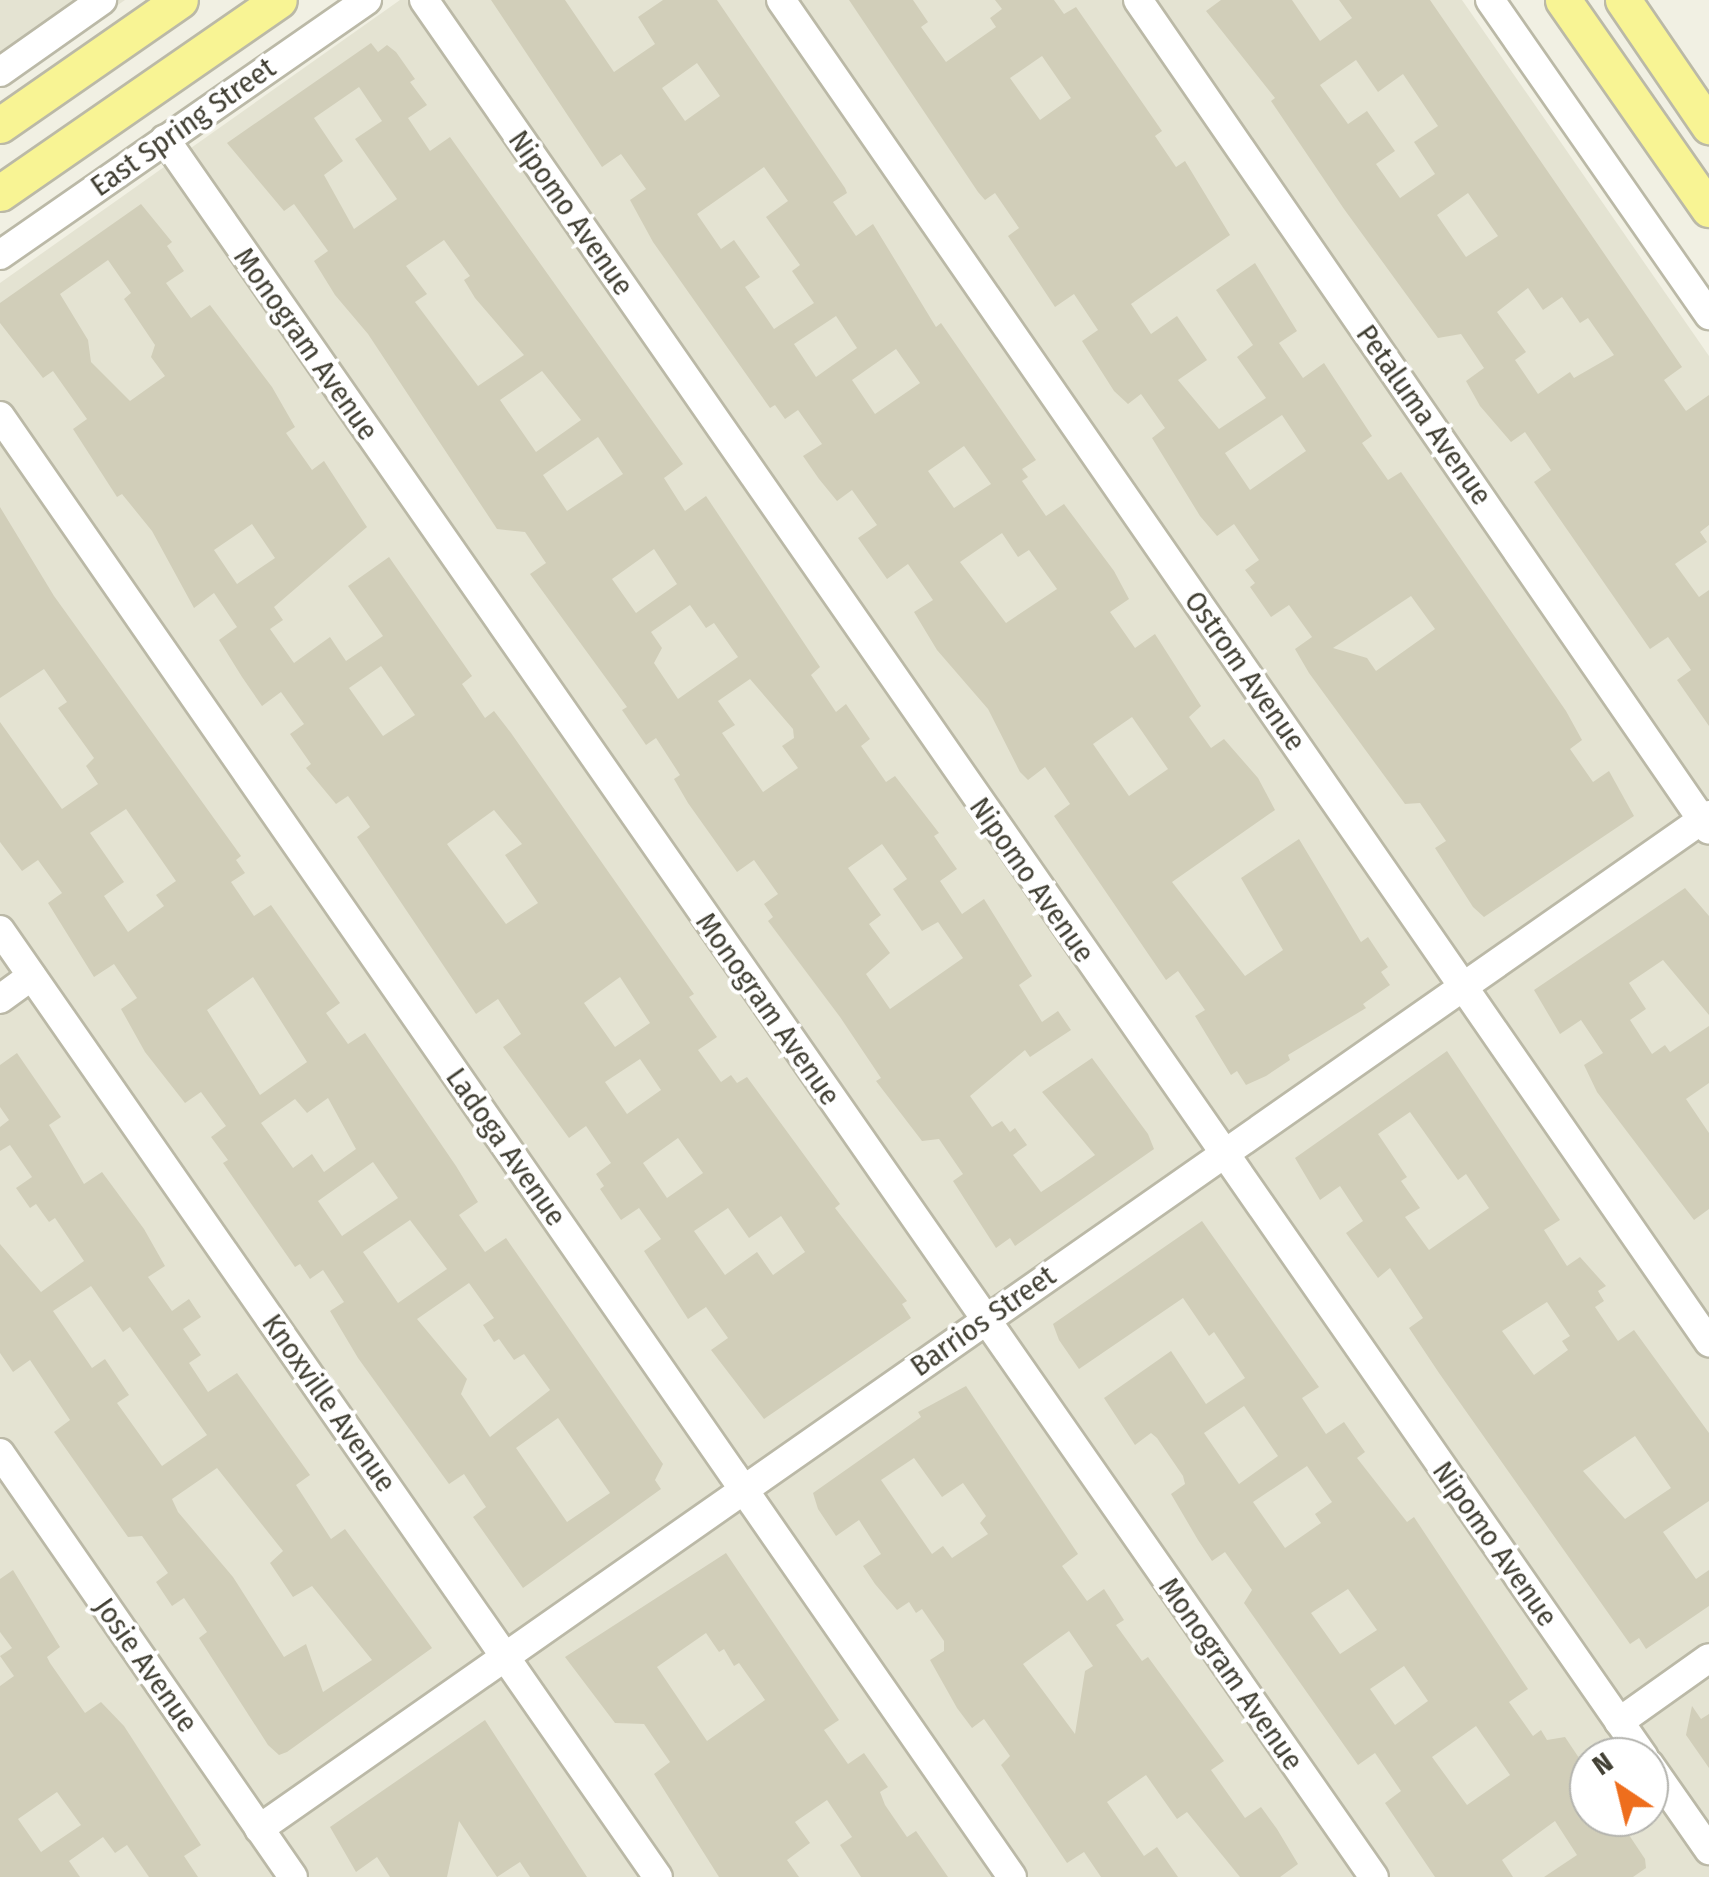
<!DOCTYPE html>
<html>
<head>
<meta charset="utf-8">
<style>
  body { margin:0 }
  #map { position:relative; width:1709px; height:1877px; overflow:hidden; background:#f1f0e3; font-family:"Fira Sans Condensed",sans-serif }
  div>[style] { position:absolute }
  .residential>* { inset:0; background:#e4e3d2 }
  .building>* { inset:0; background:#d1ceb9 }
  .roads { filter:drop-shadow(2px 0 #bbb9a7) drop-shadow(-2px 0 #bbb9a7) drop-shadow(0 2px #bbb9a7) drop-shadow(0 -2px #bbb9a7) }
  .minor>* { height:28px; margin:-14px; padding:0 14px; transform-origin:14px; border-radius:14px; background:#fff }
  .major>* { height:35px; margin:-17.5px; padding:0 17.5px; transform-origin:17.5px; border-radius:17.5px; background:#f8f494 }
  span { translate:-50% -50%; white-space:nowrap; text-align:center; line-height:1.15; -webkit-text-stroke:8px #fff; paint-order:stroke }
  .street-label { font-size:30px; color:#424034 }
  .north { position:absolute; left:1569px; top:1737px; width:100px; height:100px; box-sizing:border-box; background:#fff; border:2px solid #b3b3ae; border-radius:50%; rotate:325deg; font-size:28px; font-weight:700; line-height:40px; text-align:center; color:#424034 }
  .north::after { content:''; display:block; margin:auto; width:35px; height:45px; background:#ee6e1d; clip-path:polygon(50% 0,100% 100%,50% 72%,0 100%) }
</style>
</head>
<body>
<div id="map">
  <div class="residential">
    <div style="clip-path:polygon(0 0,125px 0,0 87px)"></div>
    <div style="clip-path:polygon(evenodd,400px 0,1462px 0,1709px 356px,1709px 1877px,0 1877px,0 283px,400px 0,1589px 1757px,1649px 1757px,1649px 1817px,1589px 1817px,1589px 1757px)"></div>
  </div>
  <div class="building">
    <div style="clip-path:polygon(evenodd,491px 0,565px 0,614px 72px,655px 44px,638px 17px,663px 0,717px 0,845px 188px,847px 193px,833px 202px,856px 236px,873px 224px,936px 327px,941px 323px,1036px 460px,1022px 469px,1028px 477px,1022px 481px,1046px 516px,1064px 504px,1114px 571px,1129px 599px,1110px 612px,1135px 648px,1155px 634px,1201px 706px,1189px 717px,1211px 748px,1224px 739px,1258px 778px,1275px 810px,1172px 882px,1245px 976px,1283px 950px,1241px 878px,1299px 839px,1361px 942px,1368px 937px,1388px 967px,1381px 972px,1390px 985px,1363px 1004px,1366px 1008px,1288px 1055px,1290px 1060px,1266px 1076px,1246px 1085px,1237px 1071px,1231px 1075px,1195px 1016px,1205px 1010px,1178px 971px,1166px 980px,1054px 816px,1070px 804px,1045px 767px,1028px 780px,1020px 772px,988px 709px,937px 650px,914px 612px,933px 600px,908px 564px,887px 579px,858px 538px,877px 525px,852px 490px,837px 501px,819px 479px,803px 456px,822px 444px,798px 410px,785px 419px,775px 405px,770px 408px,653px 242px,630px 200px,646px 189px,621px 154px,602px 167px,491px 0,697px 63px,720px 96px,685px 121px,662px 88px,697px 63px,491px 0,764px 167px,788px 201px,766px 217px,800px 265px,792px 271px,814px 303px,774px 329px,745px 287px,760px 277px,734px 240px,721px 249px,697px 214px,764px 167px,491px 0,836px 316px,857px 348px,816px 377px,794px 344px,836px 316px,491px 0,896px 349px,920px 383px,875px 414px,852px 380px,896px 349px,491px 0,964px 446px,991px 484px,954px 508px,928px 471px,964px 446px,491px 0,1002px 533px,1018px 557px,1029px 550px,1057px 589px,1006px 623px,960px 562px,1002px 533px,491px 0,1132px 717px,1168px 769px,1129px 796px,1093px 744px,1132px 717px)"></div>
    <div style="clip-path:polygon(evenodd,849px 0,913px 0,928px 22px,921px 27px,946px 62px,996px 27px,990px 18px,1002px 9px,995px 0,1054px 0,1064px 14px,1076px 7px,1162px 131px,1155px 136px,1176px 167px,1185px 161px,1230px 235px,1131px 304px,1151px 334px,1177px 316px,1207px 360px,1178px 380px,1219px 429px,1266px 398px,1237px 357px,1253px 345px,1216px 290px,1255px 263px,1297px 331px,1279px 343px,1303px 378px,1324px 363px,1372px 436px,1362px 443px,1388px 480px,1401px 472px,1566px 711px,1582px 740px,1570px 749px,1593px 782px,1609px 771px,1634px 816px,1484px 917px,1473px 907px,1435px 848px,1446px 841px,1420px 803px,1405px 804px,1309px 673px,1295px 649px,1312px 637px,1289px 605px,1271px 617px,1250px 587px,1255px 583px,1245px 570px,1259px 560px,1234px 524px,1217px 536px,1200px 516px,1152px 438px,1165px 428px,1141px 394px,1128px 404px,1114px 391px,1082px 341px,1098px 330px,1074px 294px,1055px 307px,1008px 236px,1019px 228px,995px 193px,985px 200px,978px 192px,849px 0,1042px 56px,1071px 98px,1040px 120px,1010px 78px,1042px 56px,849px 0,1282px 415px,1306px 451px,1250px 490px,1225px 453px,1282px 415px,849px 0,1411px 596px,1435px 629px,1376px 671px,1367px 658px,1333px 648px,1411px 596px)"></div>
    <div style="clip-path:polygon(evenodd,1221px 0,1292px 0,1320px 41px,1352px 18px,1339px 0,1430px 0,1682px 367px,1664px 380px,1686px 411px,1709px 395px,1709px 525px,1700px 532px,1707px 542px,1675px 564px,1699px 597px,1709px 590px,1709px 726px,1677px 680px,1691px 670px,1668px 637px,1650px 649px,1534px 482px,1551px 470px,1525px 432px,1511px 442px,1480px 406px,1466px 381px,1484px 368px,1461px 334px,1438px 338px,1344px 209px,1271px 101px,1275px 98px,1206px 11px,1221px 0,1356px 60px,1378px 92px,1403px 74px,1438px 126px,1414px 142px,1435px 174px,1400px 198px,1376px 164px,1395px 151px,1367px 111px,1348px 124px,1320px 85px,1356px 60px,1221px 0,1468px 193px,1498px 236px,1466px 257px,1437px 215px,1468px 193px,1221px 0,1528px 288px,1543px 310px,1562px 297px,1580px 323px,1588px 318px,1614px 355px,1574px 378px,1570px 372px,1538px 394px,1515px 360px,1526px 352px,1497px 312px,1528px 288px)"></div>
    <div style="clip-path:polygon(evenodd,371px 43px,378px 52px,387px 45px,396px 52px,415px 79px,410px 82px,427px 105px,408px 118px,430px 151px,450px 137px,683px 464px,664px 478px,685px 511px,706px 496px,820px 667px,811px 675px,836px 712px,846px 704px,870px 739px,861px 746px,886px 782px,895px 776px,939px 833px,934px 836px,957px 869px,940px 881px,962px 914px,984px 899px,1032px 976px,1019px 985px,1042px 1022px,1058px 1011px,1071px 1030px,1030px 1057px,1025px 1050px,970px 1096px,992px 1127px,1002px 1121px,1010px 1132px,1015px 1128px,1027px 1145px,1013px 1155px,1041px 1192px,1061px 1179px,1095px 1155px,1042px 1092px,1092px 1058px,1148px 1134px,1154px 1149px,1015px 1246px,1010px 1238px,996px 1248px,953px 1181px,963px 1174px,939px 1139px,922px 1141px,876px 1081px,881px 1078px,840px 1017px,768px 921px,773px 917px,764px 904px,778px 894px,754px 860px,737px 872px,688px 803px,674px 779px,680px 775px,656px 738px,646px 745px,622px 710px,627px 707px,530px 574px,546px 563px,525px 532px,497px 529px,368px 334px,335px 295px,314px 261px,328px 251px,294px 204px,284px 211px,227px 143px,371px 43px,359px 87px,382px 121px,355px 139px,397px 199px,354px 229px,324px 175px,343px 161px,314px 118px,359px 87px,371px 43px,444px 240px,470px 276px,464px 280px,475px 298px,524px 355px,478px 386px,415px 302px,427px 294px,406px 266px,444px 240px,371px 43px,542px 371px,581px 420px,536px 452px,500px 400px,542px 371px,371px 43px,598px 437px,623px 474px,567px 511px,543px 475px,598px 437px,371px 43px,654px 549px,677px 584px,636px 613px,612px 579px,654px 549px,371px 43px,690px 605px,706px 628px,714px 623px,738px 657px,678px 699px,654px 663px,662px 648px,651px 632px,690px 605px,371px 43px,750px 679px,793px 729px,794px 738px,782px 746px,798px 768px,763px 792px,722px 733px,735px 725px,718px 701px,750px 679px,371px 43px,882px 844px,907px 879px,893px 889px,922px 931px,938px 922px,963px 958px,890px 1009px,866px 974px,890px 953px,869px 924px,881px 915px,848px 868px,882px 844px)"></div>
    <div style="clip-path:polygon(evenodd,141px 204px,172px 242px,167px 246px,184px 271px,166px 283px,191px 318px,210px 305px,272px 387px,295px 427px,286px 433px,312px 470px,324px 461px,367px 527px,274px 607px,283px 620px,270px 629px,294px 663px,330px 637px,346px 661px,383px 636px,348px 586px,389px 557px,472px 676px,462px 684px,485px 718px,494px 711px,511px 733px,694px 994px,689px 997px,717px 1037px,698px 1050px,721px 1082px,731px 1075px,737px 1083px,747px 1077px,840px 1204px,835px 1208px,907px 1301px,902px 1304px,911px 1318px,764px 1419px,711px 1350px,728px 1338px,706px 1307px,688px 1319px,644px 1251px,661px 1239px,639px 1208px,621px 1220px,600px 1189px,604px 1186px,596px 1174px,611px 1163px,586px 1126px,569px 1138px,503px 1047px,521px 1034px,498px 999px,476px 1014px,357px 837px,370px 827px,348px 796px,336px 804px,306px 768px,311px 764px,290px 734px,304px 724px,281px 692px,262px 706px,242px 677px,219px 640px,237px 627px,214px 593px,194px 608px,152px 531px,122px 494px,117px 497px,73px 429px,87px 419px,53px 371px,43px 378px,0 323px,0 303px,141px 204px,108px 260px,131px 293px,124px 299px,155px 345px,151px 357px,165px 376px,130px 401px,91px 362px,88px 340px,60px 294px,108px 260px,141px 204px,252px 524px,275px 558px,237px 584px,214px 550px,252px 524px,141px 204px,381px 666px,415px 715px,383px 736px,349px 688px,381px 666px,141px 204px,494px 810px,522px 844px,505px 855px,538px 903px,506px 924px,447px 844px,494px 810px,141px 204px,620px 977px,650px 1023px,615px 1047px,584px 1003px,620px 977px,141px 204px,640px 1059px,661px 1090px,627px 1114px,605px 1082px,640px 1059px,141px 204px,678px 1138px,703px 1173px,667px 1198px,643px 1163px,678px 1138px,141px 204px,728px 1208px,749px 1238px,781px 1216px,805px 1252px,773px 1275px,757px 1252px,725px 1275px,694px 1231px,728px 1208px)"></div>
    <div style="clip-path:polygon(evenodd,0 507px,54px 596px,241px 856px,236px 860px,245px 873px,231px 882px,254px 916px,271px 905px,340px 1003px,326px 1013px,348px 1044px,365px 1033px,456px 1166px,478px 1202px,459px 1215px,485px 1252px,506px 1238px,663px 1464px,655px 1480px,661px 1489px,523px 1588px,473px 1517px,486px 1507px,464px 1474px,449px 1484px,358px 1358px,330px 1311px,344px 1302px,323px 1270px,310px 1279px,300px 1264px,295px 1267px,223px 1163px,228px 1160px,211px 1137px,226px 1126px,201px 1092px,185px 1103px,145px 1052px,121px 1009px,137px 998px,114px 964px,94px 977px,48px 903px,62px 893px,38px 860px,22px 871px,0 842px,0 722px,62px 809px,98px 784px,86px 766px,94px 758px,58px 708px,67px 702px,44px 669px,0 698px,0 507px,126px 809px,176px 881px,156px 895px,164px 906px,128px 932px,104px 896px,124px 882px,90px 833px,126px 809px,0 507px,253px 977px,307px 1062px,260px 1095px,207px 1010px,253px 977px,0 507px,328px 1098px,356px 1149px,324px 1172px,312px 1154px,293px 1168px,261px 1123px,295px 1099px,307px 1113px,328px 1098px,0 507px,373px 1162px,398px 1198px,342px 1236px,318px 1201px,373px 1162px,0 507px,410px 1220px,447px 1269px,398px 1303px,363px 1252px,410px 1220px,0 507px,469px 1283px,494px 1318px,483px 1325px,494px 1342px,499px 1339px,514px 1360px,524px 1354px,550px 1390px,490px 1437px,461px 1394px,467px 1379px,417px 1319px,469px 1283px,0 507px,558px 1418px,610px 1493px,567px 1522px,516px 1448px,558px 1418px)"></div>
    <div style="clip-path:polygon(1685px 888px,1709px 916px,1709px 1015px,1663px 960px,1629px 983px,1646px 1009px,1630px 1020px,1652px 1054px,1665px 1045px,1670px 1052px,1709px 1026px,1709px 1083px,1686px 1099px,1709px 1133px,1709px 1209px,1694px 1220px,1597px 1092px,1584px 1065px,1603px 1053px,1581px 1020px,1560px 1034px,1534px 990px)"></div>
    <div style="clip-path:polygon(evenodd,1447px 1051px,1560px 1220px,1544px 1230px,1567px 1266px,1580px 1257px,1606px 1286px,1598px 1291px,1604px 1301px,1595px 1307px,1618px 1341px,1634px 1330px,1709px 1433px,1709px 1501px,1663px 1532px,1696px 1579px,1709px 1570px,1709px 1606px,1646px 1649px,1639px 1638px,1630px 1644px,1439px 1373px,1409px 1328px,1423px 1318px,1390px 1268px,1378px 1278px,1346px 1233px,1363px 1221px,1340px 1186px,1320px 1200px,1295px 1158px,1447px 1051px,1410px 1112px,1458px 1180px,1466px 1174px,1489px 1208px,1429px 1250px,1405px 1217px,1420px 1208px,1401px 1181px,1407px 1177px,1378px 1134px,1410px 1112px,1447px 1051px,1547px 1302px,1570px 1336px,1562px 1341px,1568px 1350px,1534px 1375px,1502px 1331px,1547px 1302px,1447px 1051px,1635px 1436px,1671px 1488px,1625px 1519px,1583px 1471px,1635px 1436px)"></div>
    <div style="clip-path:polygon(evenodd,17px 1053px,61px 1117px,49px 1125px,84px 1184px,102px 1172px,144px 1229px,165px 1266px,148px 1277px,172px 1311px,189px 1299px,201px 1317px,183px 1329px,201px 1355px,189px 1363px,208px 1392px,237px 1373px,310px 1475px,296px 1485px,331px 1539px,345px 1529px,432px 1648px,287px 1752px,279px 1755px,268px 1745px,199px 1638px,207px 1632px,184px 1598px,172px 1606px,156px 1582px,168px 1573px,142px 1536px,128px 1537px,54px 1432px,70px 1420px,30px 1360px,13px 1372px,0 1353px,0 1244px,41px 1292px,84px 1261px,55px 1218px,49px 1222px,36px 1204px,30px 1208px,16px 1188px,32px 1177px,10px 1145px,0 1151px,0 1127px,9px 1120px,0 1107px,0 1065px,17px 1053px,91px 1286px,123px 1332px,130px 1327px,207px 1435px,162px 1466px,117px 1403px,129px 1395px,105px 1359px,92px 1368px,53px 1311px,91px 1286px,17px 1053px,217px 1468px,283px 1551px,270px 1563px,293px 1597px,312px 1586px,372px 1660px,323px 1692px,306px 1644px,284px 1657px,233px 1577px,178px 1512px,172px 1499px,217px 1468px)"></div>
    <div style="clip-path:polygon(evenodd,1202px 1221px,1319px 1387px,1302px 1398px,1326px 1434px,1344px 1422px,1365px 1452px,1357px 1458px,1407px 1522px,1414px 1517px,1528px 1689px,1509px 1702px,1533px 1736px,1541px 1730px,1547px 1740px,1565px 1737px,1589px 1773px,1589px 1817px,1617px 1817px,1645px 1859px,1646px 1868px,1633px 1877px,1544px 1877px,1577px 1855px,1555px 1821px,1502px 1860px,1513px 1877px,1435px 1877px,1385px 1803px,1401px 1791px,1375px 1753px,1358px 1765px,1244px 1603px,1252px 1590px,1225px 1552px,1212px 1561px,1198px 1540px,1171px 1494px,1185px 1484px,1183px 1476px,1157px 1438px,1151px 1433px,1135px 1445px,1104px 1398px,1171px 1351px,1206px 1404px,1245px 1378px,1214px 1332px,1209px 1336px,1183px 1298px,1079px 1369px,1059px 1340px,1053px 1324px,1202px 1221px,1244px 1406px,1278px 1456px,1239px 1484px,1204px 1433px,1244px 1406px,1202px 1221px,1307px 1466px,1332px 1502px,1315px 1514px,1321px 1523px,1285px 1548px,1253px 1502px,1307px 1466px,1202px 1221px,1348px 1589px,1377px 1630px,1340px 1654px,1311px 1613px,1348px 1589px,1202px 1221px,1404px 1666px,1428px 1701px,1395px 1725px,1370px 1689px,1404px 1666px,1202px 1221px,1476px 1726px,1510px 1775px,1467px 1805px,1432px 1757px,1476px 1726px)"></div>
    <div style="clip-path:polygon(evenodd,966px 1386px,1078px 1554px,1062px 1566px,1087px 1601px,1104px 1589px,1124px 1620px,1116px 1625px,1142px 1661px,1148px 1657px,1224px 1761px,1211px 1770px,1245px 1818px,1261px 1807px,1277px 1829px,1298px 1864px,1280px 1877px,1240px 1877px,1187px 1812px,1177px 1819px,1146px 1775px,1107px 1802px,1144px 1856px,1157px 1847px,1178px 1877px,1101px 1877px,1084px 1852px,1067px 1863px,1001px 1765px,1010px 1756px,984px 1719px,972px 1728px,957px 1708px,930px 1660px,944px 1651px,944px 1641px,922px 1609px,916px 1613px,909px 1602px,897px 1610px,875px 1584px,863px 1566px,881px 1554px,859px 1520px,836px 1536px,818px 1509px,813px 1493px,921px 1417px,918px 1412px,966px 1386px,914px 1458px,942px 1497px,963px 1483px,986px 1516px,980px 1523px,988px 1534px,952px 1558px,943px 1546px,932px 1554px,881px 1480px,914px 1458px,966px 1386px,1069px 1631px,1093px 1666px,1085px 1671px,1075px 1734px,1023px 1664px,1069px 1631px)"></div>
    <div style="clip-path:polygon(evenodd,726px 1553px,839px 1720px,824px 1730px,848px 1764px,864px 1753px,888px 1787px,880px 1792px,885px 1805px,907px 1837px,916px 1831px,948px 1877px,861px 1877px,840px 1845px,852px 1837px,827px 1800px,795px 1822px,810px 1843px,787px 1860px,799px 1877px,719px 1877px,654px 1774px,670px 1762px,644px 1724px,615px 1723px,565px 1657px,726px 1553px,706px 1633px,719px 1652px,724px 1649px,734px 1666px,739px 1663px,765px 1700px,707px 1741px,657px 1667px,706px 1633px)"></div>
    <div style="clip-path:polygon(evenodd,13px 1570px,60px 1647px,47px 1657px,50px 1663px,85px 1713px,101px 1702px,124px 1726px,201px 1845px,184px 1856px,198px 1877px,149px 1877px,127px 1845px,115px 1853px,103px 1837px,69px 1861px,80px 1877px,0 1877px,0 1686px,14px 1676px,0 1656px,12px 1648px,0 1632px,0 1579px,13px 1570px,57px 1792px,81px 1825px,41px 1852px,18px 1819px,57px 1792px)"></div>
    <div style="clip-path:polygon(1692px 1706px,1701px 1719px,1709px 1714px,1709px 1768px,1686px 1735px)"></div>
    <div style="clip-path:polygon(485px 1720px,587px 1877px,530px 1877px,520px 1862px,497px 1877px,459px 1821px,447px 1877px,390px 1877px,377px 1857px,356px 1872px,330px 1827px)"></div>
  </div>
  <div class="roads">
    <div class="minor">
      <div style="left:424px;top:0;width:2139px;rotate:55.23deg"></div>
      <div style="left:781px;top:0;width:1632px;rotate:55.34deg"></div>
      <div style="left:1138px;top:0;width:1007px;rotate:55.47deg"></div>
      <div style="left:1490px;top:0;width:384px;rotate:55.2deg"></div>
      <div style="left:0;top:72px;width:125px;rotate:-35.2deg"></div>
      <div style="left:165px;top:139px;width:2117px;rotate:55.18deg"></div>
      <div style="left:0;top:255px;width:447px;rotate:-34.8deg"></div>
      <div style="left:0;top:416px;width:1777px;rotate:55.29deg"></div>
      <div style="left:0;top:930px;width:1153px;rotate:55.21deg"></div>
      <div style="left:0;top:999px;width:39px;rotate:-36deg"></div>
      <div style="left:0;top:1453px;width:515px;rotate:55.35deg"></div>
      <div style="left:1619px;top:1722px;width:110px;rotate:-35.4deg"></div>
      <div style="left:1649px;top:1764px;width:105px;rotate:55.1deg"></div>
      <div style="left:259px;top:1829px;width:1769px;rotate:-34.97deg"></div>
    </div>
    <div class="major">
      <div style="left:1563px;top:0;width:255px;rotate:55.1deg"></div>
      <div style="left:1623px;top:0;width:153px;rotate:55.7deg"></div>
      <div style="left:0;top:125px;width:219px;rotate:-34.8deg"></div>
      <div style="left:0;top:193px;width:339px;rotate:-34.7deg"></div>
    </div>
  </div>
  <div class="street-label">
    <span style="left:183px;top:127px;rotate:-35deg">East Spring Street</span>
    <span style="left:571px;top:213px;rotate:55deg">Nipomo Avenue</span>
    <span style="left:306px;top:344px;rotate:55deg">Monogram Avenue</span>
    <span style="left:1424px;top:415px;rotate:55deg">Petaluma Avenue</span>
    <span style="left:1245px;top:671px;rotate:55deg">Ostrom Avenue</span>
    <span style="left:1032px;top:880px;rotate:55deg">Nipomo Avenue</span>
    <span style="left:768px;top:1009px;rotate:55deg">Monogram Avenue</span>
    <span style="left:506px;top:1147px;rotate:55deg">Ladoga Avenue</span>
    <span style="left:983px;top:1321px;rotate:-35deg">Barrios Street</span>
    <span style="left:329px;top:1403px;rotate:55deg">Knoxville Avenue</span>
    <span style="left:1495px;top:1544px;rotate:55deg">Nipomo Avenue</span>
    <span style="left:146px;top:1665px;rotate:55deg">Josie Avenue</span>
    <span style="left:1231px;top:1674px;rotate:55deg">Monogram Avenue</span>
  </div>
  <div class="north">N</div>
</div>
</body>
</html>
